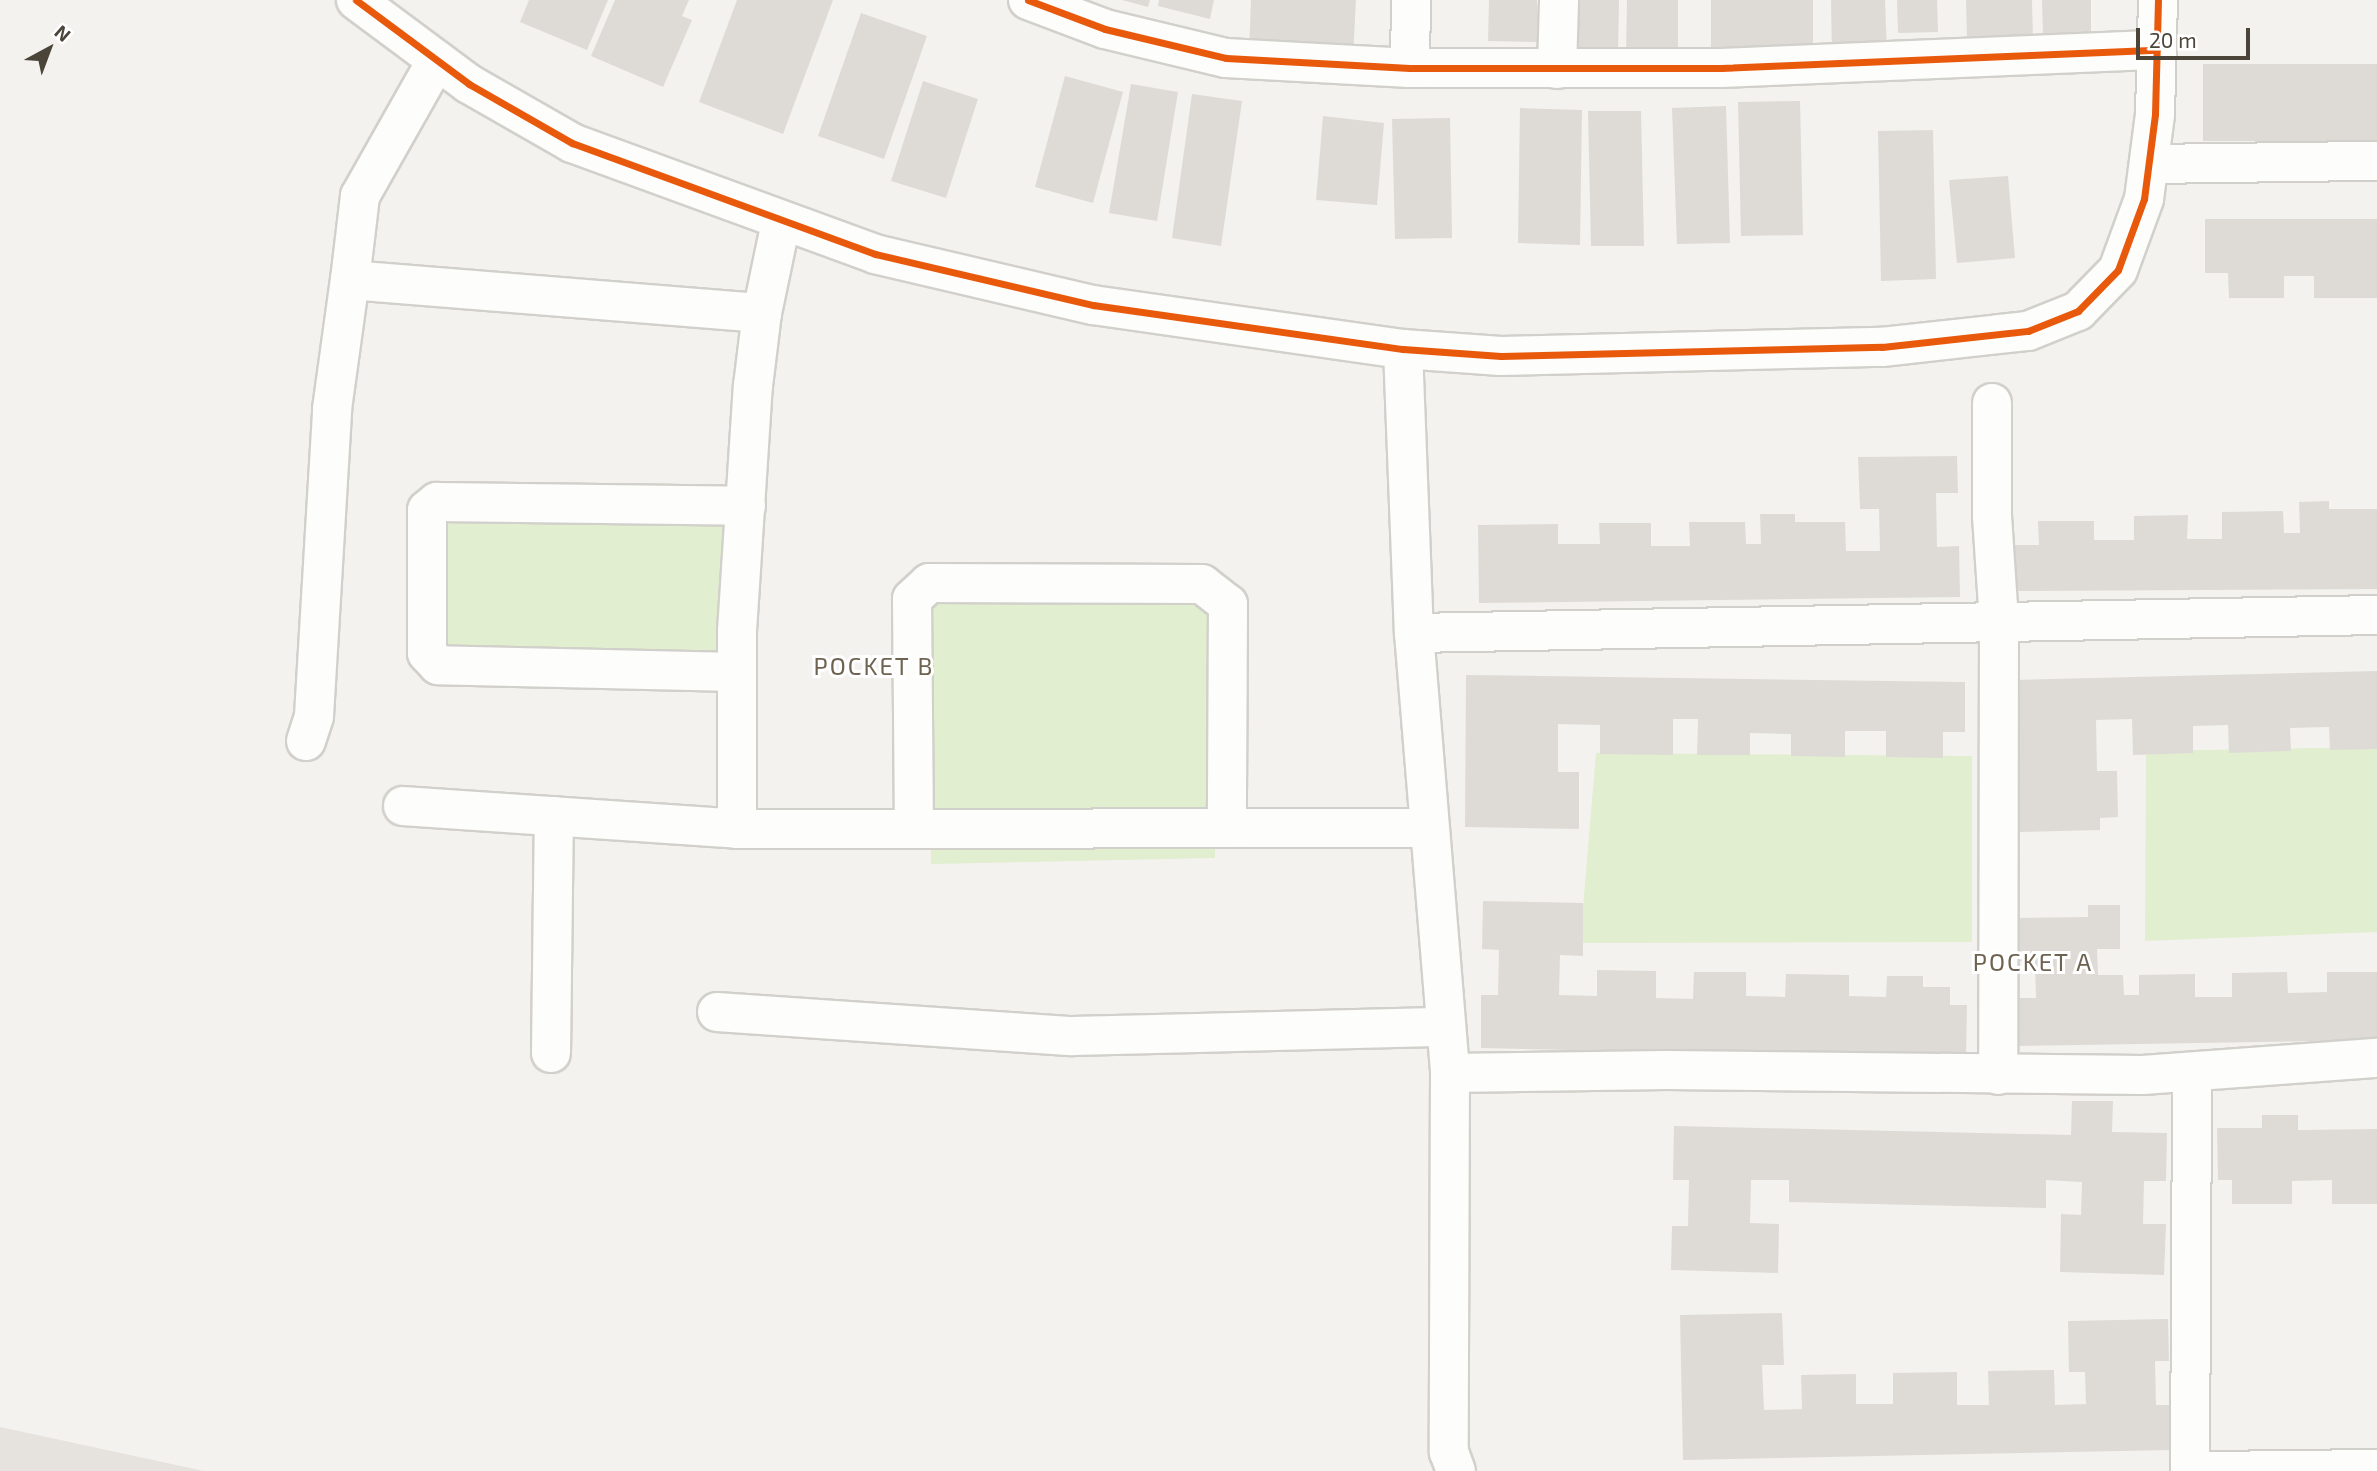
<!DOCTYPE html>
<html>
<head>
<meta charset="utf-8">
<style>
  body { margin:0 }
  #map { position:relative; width:2377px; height:1471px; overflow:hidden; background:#f4f2ee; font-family:"Exo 2",sans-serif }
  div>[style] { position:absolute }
  .industrial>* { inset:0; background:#e6e2de }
  .green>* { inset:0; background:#e1eecf }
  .building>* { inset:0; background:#dedbd6 }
  .roads { filter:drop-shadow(2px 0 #d2d0cb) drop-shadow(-2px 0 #d2d0cb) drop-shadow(0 2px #d2d0cb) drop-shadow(0 -2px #d2d0cb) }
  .minor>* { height:38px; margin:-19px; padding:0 19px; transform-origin:19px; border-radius:19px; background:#fdfdfc }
  .cycleway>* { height:7px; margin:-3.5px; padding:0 3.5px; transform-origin:3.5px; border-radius:3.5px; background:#e8590c }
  span { translate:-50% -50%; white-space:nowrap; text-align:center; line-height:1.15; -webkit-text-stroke:6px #fff; paint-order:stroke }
  .neighbourhood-label { font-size:24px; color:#6e6250; letter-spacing:2px }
  .north { position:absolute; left:14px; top:14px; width:70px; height:70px; -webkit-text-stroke:5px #fff; paint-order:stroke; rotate:41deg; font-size:19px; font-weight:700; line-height:28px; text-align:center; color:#4b4439 }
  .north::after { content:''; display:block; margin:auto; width:24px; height:32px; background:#4b4439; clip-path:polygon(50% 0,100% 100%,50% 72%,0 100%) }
  .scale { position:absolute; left:2136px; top:28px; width:114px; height:32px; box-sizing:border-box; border:4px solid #4b4439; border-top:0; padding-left:9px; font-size:21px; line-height:24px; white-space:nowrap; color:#4b4439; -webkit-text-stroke:5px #fff; paint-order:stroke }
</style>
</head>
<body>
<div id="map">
  <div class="industrial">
    <div style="clip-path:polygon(0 1427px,204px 1471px,0 1471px)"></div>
  </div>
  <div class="green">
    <div style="clip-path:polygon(434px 511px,756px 512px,742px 666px,442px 657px)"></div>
    <div style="clip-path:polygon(928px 598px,1215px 598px,1215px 858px,931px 864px)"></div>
    <div style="clip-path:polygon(2377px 747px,2377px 932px,2145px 941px,2146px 751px)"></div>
    <div style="clip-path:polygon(1596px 753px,1972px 756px,1972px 942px,1580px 943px)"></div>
  </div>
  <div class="building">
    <div style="clip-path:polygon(529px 0,608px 0,587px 50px,520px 22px)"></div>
    <div style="clip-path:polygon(615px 0,689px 0,682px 16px,692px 20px,663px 87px,591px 56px)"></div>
    <div style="clip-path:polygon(737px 0,833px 0,783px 134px,699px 102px)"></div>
    <div style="clip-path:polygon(1122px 0,1150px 0,1148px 7px)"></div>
    <div style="clip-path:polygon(1159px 0,1214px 0,1210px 19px,1158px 6px)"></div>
    <div style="clip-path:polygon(1251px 0,1356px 0,1353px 57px,1249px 52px)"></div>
    <div style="clip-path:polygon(1489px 0,1537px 0,1537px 42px,1488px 41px)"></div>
    <div style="clip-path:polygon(1570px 0,1619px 0,1618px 54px,1569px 52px)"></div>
    <div style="clip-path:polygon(1627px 0,1678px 0,1678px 59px,1626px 57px)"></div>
    <div style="clip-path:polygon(1711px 0,1813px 0,1813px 60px,1711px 51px)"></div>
    <div style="clip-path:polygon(1831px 0,1885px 0,1887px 53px,1832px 55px)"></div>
    <div style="clip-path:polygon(1897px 0,1937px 0,1938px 32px,1898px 33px)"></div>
    <div style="clip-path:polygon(1966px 0,2032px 0,2033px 40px,1967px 39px)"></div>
    <div style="clip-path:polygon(2042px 0,2091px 0,2091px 34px,2043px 35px)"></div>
    <div style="clip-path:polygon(861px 13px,927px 36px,884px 159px,818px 136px)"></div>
    <div style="clip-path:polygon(2203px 64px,2377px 64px,2377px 141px,2203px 141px)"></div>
    <div style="clip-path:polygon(1065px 76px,1123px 92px,1093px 203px,1035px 187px)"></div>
    <div style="clip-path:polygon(923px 81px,978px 99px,946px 198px,891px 181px)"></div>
    <div style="clip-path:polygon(1131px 84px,1178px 92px,1157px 221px,1109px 213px)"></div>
    <div style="clip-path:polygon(1192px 94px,1242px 101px,1221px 246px,1172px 238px)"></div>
    <div style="clip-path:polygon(1800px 101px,1803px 235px,1741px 236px,1738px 102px)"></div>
    <div style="clip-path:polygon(1726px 106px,1730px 243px,1677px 244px,1672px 108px)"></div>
    <div style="clip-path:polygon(1520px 108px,1582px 110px,1580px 245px,1518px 243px)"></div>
    <div style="clip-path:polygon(1588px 111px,1641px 111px,1644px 246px,1591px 246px)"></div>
    <div style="clip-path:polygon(1323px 116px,1384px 123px,1377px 205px,1316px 200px)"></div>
    <div style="clip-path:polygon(1450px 118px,1452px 238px,1395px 239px,1392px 119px)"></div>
    <div style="clip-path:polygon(1933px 130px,1936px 279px,1881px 281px,1878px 131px)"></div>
    <div style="clip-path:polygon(2008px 176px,2015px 258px,1957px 263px,1949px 180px)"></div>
    <div style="clip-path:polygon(2205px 219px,2377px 219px,2377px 298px,2314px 298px,2314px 276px,2284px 276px,2284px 298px,2229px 298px,2228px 273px,2205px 273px)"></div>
    <div style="clip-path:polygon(1957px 456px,1958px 493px,1936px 493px,1937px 547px,1959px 546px,1960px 597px,1479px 603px,1478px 525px,1558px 524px,1558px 544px,1600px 544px,1599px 523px,1651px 523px,1651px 546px,1690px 546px,1689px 522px,1745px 522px,1746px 544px,1761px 544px,1760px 514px,1795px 514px,1795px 522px,1845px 522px,1846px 551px,1880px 551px,1879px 509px,1860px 509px,1858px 457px)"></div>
    <div style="clip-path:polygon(2329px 501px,2329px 509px,2377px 509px,2377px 589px,2016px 591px,2015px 545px,2039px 545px,2038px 521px,2094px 521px,2094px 540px,2134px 540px,2134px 516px,2188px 515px,2187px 539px,2222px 539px,2222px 512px,2283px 511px,2284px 533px,2300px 533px,2299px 502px)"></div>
    <div style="clip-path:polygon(2377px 671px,2377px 749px,2330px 750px,2329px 727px,2290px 728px,2291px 751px,2229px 753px,2228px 725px,2193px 726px,2193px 753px,2133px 755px,2132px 719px,2096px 720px,2097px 771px,2117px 771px,2118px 817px,2100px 818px,2100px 830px,2019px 832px,2015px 680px)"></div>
    <div style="clip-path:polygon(1466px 675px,1965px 682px,1965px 732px,1943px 732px,1943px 758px,1886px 757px,1886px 731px,1845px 731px,1845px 757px,1791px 756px,1791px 734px,1750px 733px,1750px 755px,1697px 755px,1698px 719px,1673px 719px,1673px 755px,1600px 754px,1600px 725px,1558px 724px,1558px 772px,1579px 772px,1579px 829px,1465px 827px)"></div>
    <div style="clip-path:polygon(1483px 901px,1583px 903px,1583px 956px,1560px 955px,1559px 995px,1597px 996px,1597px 970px,1656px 971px,1656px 998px,1693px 999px,1694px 972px,1746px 972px,1746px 996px,1785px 997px,1786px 974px,1849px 975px,1849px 996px,1886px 997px,1887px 976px,1923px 976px,1923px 987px,1950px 987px,1950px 1005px,1967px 1005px,1966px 1058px,1481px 1048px,1481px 995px,1498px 995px,1499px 950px,1482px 949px)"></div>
    <div style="clip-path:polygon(2088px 905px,2120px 905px,2120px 949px,2097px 949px,2098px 975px,2123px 975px,2124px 995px,2139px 995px,2139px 975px,2195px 974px,2195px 997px,2232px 997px,2232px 973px,2287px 972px,2288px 993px,2327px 992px,2327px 972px,2377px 972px,2377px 1040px,2018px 1046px,2017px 998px,2036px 998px,2035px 961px,2017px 961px,2015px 918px,2088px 917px)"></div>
    <div style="clip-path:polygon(2072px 1101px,2113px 1101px,2112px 1132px,2167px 1133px,2166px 1181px,2144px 1181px,2143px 1224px,2166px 1224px,2164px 1275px,2060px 1272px,2061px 1214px,2081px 1215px,2082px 1182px,2046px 1180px,2046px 1208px,1789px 1202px,1789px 1180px,1751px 1180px,1750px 1223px,1779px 1224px,1778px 1273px,1671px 1270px,1672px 1226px,1688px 1226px,1689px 1180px,1673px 1180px,1674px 1126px,2071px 1135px)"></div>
    <div style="clip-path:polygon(2262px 1115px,2298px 1115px,2298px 1130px,2377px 1129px,2377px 1204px,2332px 1204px,2332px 1180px,2292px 1181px,2292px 1204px,2232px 1204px,2232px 1180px,2218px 1180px,2217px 1128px,2262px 1128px)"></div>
    <div style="clip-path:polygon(1782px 1313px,1784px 1365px,1762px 1365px,1764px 1410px,1802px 1409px,1801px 1375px,1856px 1374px,1856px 1404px,1893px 1404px,1893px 1373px,1957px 1372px,1957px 1405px,1989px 1405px,1988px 1371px,2054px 1370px,2055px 1405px,2086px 1404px,2085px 1372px,2069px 1372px,2068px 1321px,2168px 1319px,2169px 1361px,2155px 1361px,2156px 1405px,2170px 1405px,2171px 1450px,1683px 1460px,1680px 1315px)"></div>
  </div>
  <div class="roads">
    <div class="minor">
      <div style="left:356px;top:0;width:141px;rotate:36.6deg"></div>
      <div style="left:469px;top:84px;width:119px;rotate:29.8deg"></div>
      <div style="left:572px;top:143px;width:323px;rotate:20.1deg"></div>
      <div style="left:875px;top:254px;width:224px;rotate:13.2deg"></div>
      <div style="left:1093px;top:305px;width:313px;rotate:8.1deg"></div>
      <div style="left:1403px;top:349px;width:98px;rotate:4.1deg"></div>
      <div style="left:1501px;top:356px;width:381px;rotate:-1.4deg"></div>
      <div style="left:1882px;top:347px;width:147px;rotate:-6.3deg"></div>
      <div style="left:2028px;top:331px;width:54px;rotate:-21.8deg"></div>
      <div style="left:2078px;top:311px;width:57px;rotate:-45.7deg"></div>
      <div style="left:2118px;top:270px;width:76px;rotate:-69.9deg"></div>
      <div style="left:2144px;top:199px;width:86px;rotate:-82.6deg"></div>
      <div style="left:2155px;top:114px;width:114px;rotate:-88.5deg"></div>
      <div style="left:1028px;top:0;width:82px;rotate:20.6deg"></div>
      <div style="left:1105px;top:29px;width:124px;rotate:13.5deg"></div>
      <div style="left:1226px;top:58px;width:184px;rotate:3.1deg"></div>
      <div style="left:1410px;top:68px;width:311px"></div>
      <div style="left:1721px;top:68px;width:436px;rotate:-2.4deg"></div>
      <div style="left:1410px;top:68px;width:68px;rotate:-89.2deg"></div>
      <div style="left:1557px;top:69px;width:69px;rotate:-88.3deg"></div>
      <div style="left:2150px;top:164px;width:227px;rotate:-0.8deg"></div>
      <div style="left:350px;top:280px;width:85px;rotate:-83.2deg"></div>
      <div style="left:360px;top:196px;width:156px;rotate:-60.5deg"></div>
      <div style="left:1403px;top:349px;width:284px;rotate:87.8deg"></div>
      <div style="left:1414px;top:633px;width:441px;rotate:85.3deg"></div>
      <div style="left:1450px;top:1073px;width:379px;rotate:90.2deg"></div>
      <div style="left:1449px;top:1452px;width:20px;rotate:70deg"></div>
      <div style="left:1992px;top:403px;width:113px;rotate:90deg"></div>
      <div style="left:1992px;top:516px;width:106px;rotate:86.2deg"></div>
      <div style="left:1999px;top:622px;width:453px;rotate:90.1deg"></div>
      <div style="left:1414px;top:633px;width:963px;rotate:-1.07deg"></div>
      <div style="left:736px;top:672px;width:298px;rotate:-178.7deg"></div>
      <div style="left:438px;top:665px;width:16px;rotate:-133deg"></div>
      <div style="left:427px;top:653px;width:143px;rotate:-90deg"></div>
      <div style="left:427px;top:510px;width:13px;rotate:-39deg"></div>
      <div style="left:437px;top:502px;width:309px;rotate:0.7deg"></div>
      <div style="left:306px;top:741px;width:26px;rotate:-72deg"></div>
      <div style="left:314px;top:716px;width:308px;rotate:-86.6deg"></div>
      <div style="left:332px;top:409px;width:130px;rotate:-82.1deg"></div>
      <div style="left:350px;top:280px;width:413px;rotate:4.6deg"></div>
      <div style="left:403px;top:806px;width:335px;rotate:3.9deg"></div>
      <div style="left:737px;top:829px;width:691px;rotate:-0.08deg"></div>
      <div style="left:737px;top:829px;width:198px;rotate:-90deg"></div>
      <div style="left:737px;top:631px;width:246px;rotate:-86.3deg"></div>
      <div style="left:753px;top:386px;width:74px;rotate:-83deg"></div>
      <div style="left:762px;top:313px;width:93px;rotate:-78.2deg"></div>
      <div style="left:914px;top:829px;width:230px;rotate:-90.5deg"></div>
      <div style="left:912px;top:599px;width:23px;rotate:-43deg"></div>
      <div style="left:929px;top:583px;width:273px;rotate:0.2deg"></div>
      <div style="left:1202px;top:584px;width:33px;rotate:38deg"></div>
      <div style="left:1228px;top:604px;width:224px;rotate:90.3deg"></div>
      <div style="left:717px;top:1012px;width:356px;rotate:3.9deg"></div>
      <div style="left:1072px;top:1036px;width:374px;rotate:-1.4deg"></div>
      <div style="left:551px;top:1053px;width:237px;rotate:-89.3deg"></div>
      <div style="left:1450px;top:1073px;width:217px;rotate:-0.8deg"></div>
      <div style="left:1667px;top:1070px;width:476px;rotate:0.6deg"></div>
      <div style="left:2143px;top:1075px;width:235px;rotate:-4.2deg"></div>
      <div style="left:2190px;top:1471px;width:399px;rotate:-89.7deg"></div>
      <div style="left:2210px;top:1471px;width:167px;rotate:-0.7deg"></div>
    </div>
  </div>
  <div class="cycleway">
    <div style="left:356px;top:0;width:141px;rotate:36.6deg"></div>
    <div style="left:469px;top:84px;width:119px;rotate:29.8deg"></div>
    <div style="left:572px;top:143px;width:323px;rotate:20.1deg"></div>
    <div style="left:875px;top:254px;width:224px;rotate:13.2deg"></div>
    <div style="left:1093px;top:305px;width:313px;rotate:8.1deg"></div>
    <div style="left:1403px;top:349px;width:98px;rotate:4.1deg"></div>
    <div style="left:1501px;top:356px;width:381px;rotate:-1.4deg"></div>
    <div style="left:1882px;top:347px;width:147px;rotate:-6.3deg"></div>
    <div style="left:2028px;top:331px;width:54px;rotate:-21.8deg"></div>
    <div style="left:2078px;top:311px;width:57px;rotate:-45.7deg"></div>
    <div style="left:2118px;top:270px;width:76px;rotate:-69.9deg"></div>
    <div style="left:2144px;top:199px;width:86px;rotate:-82.6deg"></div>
    <div style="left:2155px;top:114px;width:114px;rotate:-88.5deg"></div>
    <div style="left:1028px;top:0;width:82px;rotate:20.6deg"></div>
    <div style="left:1105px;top:29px;width:124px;rotate:13.5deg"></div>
    <div style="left:1226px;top:58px;width:184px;rotate:3.1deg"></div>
    <div style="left:1410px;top:68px;width:311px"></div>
    <div style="left:1721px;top:68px;width:436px;rotate:-2.4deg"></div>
  </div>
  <div class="neighbourhood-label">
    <span style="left:874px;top:666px">POCKET B</span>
    <span style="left:2033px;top:962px">POCKET A</span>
  </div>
  <div class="north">N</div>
  <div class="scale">20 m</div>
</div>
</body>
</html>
